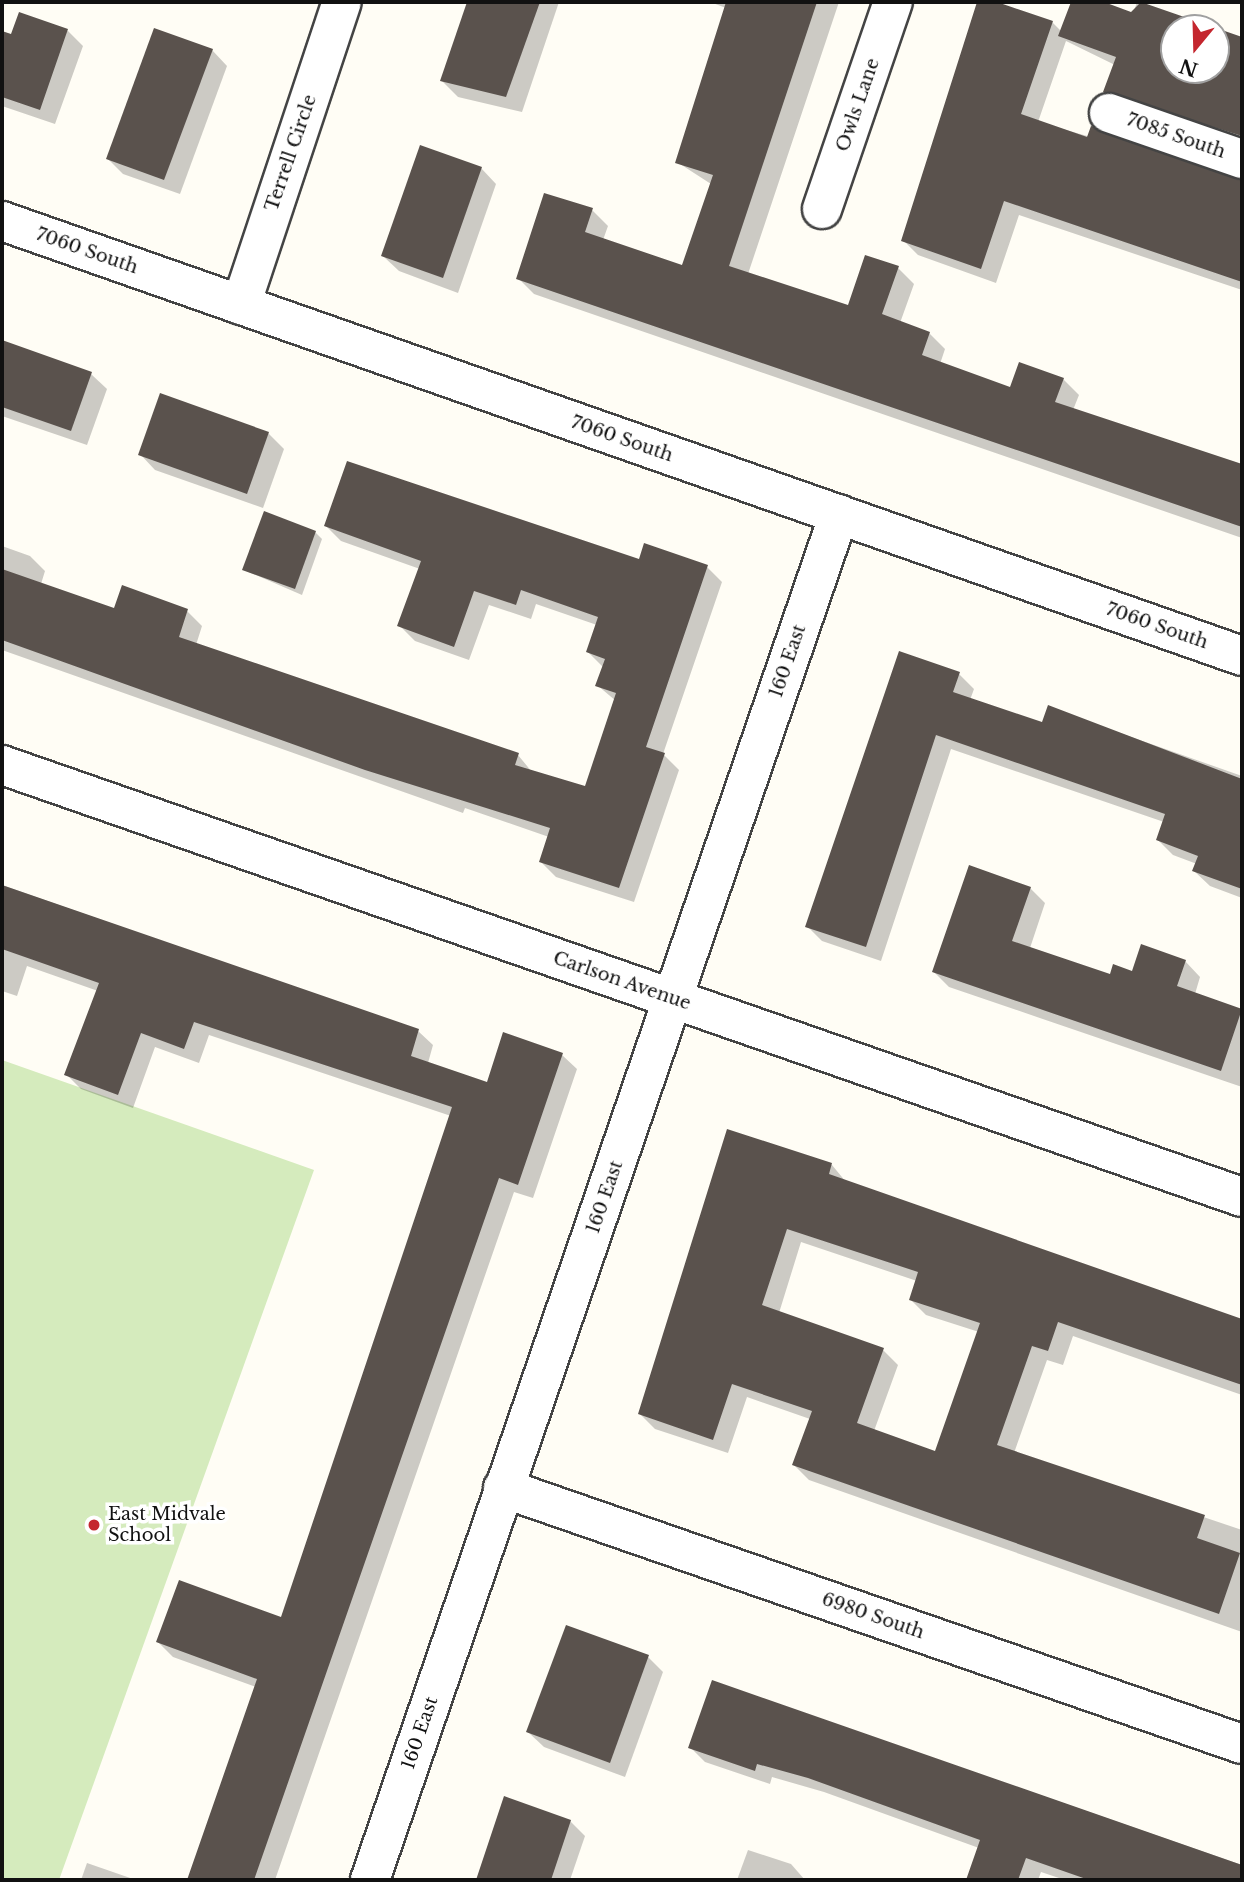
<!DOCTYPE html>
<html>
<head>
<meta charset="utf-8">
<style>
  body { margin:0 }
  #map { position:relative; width:1244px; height:1882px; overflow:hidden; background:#fffdf5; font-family:"Libre Baskerville",serif }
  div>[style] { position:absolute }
  .green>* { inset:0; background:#d5ebbd }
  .shadow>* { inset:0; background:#0003 }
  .building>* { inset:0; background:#5a524d }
  .roads { filter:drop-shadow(2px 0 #444) drop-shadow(-2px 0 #444) drop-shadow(0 2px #444) drop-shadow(0 -2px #444) }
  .street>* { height:38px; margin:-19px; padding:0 19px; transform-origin:19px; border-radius:19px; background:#fff }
  .dots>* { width:19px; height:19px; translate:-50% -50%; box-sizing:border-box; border:4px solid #fff; border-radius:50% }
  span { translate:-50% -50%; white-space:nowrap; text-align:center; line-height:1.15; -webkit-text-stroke:7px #fff; paint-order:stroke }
  .street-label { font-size:18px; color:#111 }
  .poi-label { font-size:18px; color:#111 }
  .left { translate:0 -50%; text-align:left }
  .frame { position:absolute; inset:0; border:4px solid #111; pointer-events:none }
  .north { position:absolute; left:1160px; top:14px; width:70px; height:70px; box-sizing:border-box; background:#fff; border:2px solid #a0a0a0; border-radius:50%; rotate:199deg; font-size:19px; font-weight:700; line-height:28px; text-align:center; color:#111 }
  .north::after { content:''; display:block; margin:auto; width:24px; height:32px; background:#c4262e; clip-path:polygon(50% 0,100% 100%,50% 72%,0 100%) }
</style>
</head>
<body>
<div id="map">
  <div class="green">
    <div style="clip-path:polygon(2px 1060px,314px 1170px,59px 1880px,2px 1880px)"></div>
  </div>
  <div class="shadow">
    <div style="clip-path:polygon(473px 2px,559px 2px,522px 112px,458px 97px,442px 81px)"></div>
    <div style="clip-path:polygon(710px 2px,839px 2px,748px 274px,849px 308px,898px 268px,914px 284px,900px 323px,929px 333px,945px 349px,940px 364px,1011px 389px,1063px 379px,1079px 395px,1073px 410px,1242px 467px,1242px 538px,534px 294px,518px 278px,592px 210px,608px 226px,603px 240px,683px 268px,711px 184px,677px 162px,726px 8px)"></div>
    <div style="clip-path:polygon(979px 2px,1052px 22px,1062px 32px,1072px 2px,1099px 2px,1133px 14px,1137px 2px,1211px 28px,1174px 28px,1174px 70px,1216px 70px,1216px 30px,1242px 39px,1242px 145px,1120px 107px,1105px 92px,1115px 65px,1066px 41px,1038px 122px,1242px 180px,1242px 290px,1019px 215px,996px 283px,918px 255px,903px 240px)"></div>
    <div style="clip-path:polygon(20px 15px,68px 31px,83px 46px,55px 124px,2px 106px,2px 33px,12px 36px)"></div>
    <div style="clip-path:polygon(212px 50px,227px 66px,180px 194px,123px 174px,108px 159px)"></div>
    <div style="clip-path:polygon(481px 168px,496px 184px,458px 293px,399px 271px,383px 256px)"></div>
    <div style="clip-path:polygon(2px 342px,91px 374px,107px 389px,87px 445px,2px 416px)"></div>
    <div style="clip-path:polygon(268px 433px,284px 449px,263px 508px,155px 470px,140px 454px)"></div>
    <div style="clip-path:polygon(326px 526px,707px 567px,722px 582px,663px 754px,679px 770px,634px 902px,556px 877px,541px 862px,549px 837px,465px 808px,463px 813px,2px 650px,2px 546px,30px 556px,45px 571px,41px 584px,115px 610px,187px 611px,202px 626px,196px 645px,518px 755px,532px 772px,586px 789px,616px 701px,597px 685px,603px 667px,588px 652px,597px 625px,536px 604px,531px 619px,489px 605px,469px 660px,415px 641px,400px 626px,420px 569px,341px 541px)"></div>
    <div style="clip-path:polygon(315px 532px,322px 539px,302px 595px,244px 570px)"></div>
    <div style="clip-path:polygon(959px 674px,974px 689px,970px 700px,1043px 725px,1049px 708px,1242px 776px,1242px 898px,1210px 886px,1194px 871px,1197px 864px,1173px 855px,1158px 840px,1164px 822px,951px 749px,881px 961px,822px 941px,807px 926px)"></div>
    <div style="clip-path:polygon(2px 885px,418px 1031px,433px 1045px,428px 1063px,488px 1084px,562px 1055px,577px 1069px,533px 1198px,514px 1192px,275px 1880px,189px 1880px,256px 1687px,173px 1657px,158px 1642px,282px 1619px,451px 1116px,209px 1035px,199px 1063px,155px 1047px,133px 1108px,81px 1089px,66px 1074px,98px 991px,27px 966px,17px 996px,2px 991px)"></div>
    <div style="clip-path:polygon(1030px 888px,1045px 903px,1030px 948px,1111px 976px,1185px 961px,1200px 977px,1195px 994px,1242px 1010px,1242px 1087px,949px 987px,934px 972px)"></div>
    <div style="clip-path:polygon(evenodd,729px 1131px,832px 1165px,846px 1182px,1242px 1320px,1242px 1395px,1073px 1336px,1063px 1365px,1047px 1360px,1014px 1453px,1242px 1530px,1242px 1632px,809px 1480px,794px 1465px,810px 1419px,747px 1397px,728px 1453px,655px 1429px,640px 1414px,729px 1131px,801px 1242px,917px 1281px,911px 1300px,926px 1315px,979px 1332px,936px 1453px,874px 1431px,898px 1365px,883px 1350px,779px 1313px,801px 1242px)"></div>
    <div style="clip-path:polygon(648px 1657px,663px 1672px,625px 1777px,544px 1747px,528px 1732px)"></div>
    <div style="clip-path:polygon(713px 1682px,1242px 1865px,1242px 1880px,1065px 1880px,1041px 1872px,1038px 1880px,968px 1880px,979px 1848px,824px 1792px,772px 1777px,770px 1784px,705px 1762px,690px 1747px)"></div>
    <div style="clip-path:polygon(505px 1799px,570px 1821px,585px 1836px,570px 1880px,478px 1880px)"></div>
    <div style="clip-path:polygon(748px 1850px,791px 1864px,805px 1880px,737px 1880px)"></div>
    <div style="clip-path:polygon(87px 1863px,136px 1880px,81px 1880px)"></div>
  </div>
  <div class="building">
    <div style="clip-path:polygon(467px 2px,540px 2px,506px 97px,440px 81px)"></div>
    <div style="clip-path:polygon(726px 2px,817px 2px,729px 266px,848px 305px,865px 255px,899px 266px,882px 314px,930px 332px,922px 355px,1010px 387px,1019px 362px,1064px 378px,1055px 402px,1242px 464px,1242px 527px,516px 279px,544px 193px,593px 208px,585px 232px,682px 265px,713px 175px,675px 163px)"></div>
    <div style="clip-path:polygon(977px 2px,997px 2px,1053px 21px,1021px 114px,1087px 137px,1091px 126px,1242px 180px,1242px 282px,1004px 201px,981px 269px,901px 241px)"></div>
    <div style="clip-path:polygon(1071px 2px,1104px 2px,1131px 12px,1141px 2px,1216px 28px,1174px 28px,1174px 70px,1216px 70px,1216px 28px,1242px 37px,1242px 136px,1103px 92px,1116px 57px,1058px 36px)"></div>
    <div style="clip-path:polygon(19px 12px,68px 29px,40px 110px,2px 97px,2px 31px,11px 34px)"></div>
    <div style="clip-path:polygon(154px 28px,213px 49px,164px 180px,106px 159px)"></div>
    <div style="clip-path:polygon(420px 145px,482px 167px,443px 278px,381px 256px)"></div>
    <div style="clip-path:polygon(2px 340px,92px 372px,71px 431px,2px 407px)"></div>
    <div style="clip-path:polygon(160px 393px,269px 432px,247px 494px,138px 455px)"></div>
    <div style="clip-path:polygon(347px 461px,639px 559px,644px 543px,708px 565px,646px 747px,665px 753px,619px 888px,539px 862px,550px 828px,365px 770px,2px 640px,2px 569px,114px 608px,122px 585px,188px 609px,179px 637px,519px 753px,515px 765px,585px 786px,616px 693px,595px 686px,605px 659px,586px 652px,598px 617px,521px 590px,516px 605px,474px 591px,454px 647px,397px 626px,421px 561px,324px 526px)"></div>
    <div style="clip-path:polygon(264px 511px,316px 531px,295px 589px,242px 570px)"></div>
    <div style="clip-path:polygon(899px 651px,960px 672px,953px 692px,1042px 722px,1048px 705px,1242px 779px,1242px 889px,1192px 871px,1198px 856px,1156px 840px,1165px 814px,936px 735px,866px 947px,805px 927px)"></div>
    <div style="clip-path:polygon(969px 865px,1031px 887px,1012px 941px,1110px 974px,1113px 964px,1132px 971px,1141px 944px,1186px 960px,1177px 986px,1242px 1009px,1221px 1071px,932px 972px)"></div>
    <div style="clip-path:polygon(2px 885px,419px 1029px,411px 1056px,487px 1082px,503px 1032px,563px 1053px,518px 1185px,499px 1178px,254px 1880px,187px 1880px,257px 1679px,156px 1642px,179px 1580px,281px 1617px,452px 1107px,194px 1022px,184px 1049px,141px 1033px,118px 1095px,64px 1075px,99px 983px,2px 949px)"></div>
    <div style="clip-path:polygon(evenodd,727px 1129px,832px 1163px,829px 1174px,1242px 1319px,1242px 1385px,1058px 1322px,1048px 1351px,1032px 1346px,997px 1445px,1205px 1515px,1197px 1538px,1240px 1553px,1219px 1614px,792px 1465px,812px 1411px,732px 1384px,713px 1440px,638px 1414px,727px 1129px,787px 1229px,918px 1272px,909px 1300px,980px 1323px,935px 1451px,857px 1423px,884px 1348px,762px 1305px,787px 1229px)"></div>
    <div style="clip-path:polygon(566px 1625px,649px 1655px,610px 1763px,526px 1732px)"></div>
    <div style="clip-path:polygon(712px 1680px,1242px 1865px,1242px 1880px,1089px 1880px,1026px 1858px,1018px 1880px,966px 1880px,980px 1840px,808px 1778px,757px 1764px,755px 1771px,688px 1748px)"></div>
    <div style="clip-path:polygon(504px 1796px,571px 1820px,551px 1880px,476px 1880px)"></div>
  </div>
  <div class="roads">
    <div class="street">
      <div style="left:1109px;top:113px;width:141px;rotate:19.1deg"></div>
      <div style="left:822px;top:209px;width:219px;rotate:-71.1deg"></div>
      <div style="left:2px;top:221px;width:1314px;rotate:19.33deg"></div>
      <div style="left:241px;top:305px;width:319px;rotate:-71.6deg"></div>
      <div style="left:2px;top:765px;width:1313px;rotate:19.21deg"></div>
      <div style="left:503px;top:1488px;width:782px;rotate:19.11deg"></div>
      <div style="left:370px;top:1880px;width:1444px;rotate:-71.05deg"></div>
    </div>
  </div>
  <div class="dots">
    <div style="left:94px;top:1525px;background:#c4262e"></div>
  </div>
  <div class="street-label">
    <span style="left:858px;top:105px;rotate:-71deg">Owls Lane</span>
    <span style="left:1176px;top:136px;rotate:19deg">7085 South</span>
    <span style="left:291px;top:153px;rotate:-71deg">Terrell Circle</span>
    <span style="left:87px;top:251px;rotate:19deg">7060 South</span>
    <span style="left:622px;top:439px;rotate:19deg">7060 South</span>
    <span style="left:1157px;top:626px;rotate:19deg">7060 South</span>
    <span style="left:788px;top:661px;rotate:-71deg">160 East</span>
    <span style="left:622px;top:981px;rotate:19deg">Carlson Avenue</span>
    <span style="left:605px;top:1197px;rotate:-71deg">160 East</span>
    <span style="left:873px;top:1616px;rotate:19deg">6980 South</span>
    <span style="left:420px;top:1733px;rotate:-71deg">160 East</span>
  </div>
  <div class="poi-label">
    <span class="left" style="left:108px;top:1525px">East Midvale<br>School</span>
  </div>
  <div class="frame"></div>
  <div class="north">N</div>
</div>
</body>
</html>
